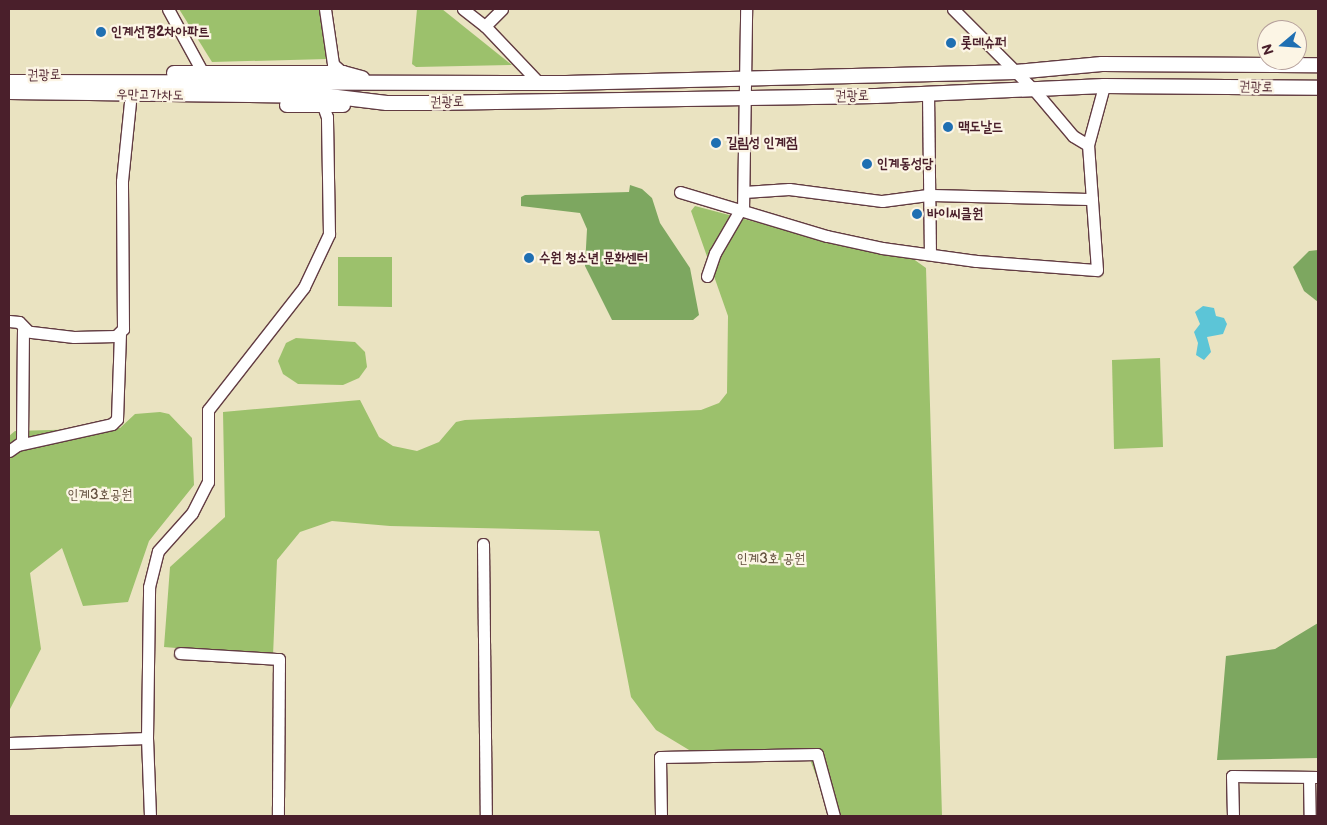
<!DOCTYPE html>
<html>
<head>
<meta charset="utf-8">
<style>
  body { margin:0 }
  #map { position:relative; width:1327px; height:825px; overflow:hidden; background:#eae3c1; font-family:"Balsamiq Sans","Poor Story",sans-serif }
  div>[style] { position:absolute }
  .green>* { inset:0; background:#9cc16c }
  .forest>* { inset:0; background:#7da760 }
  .water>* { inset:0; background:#5cc5d7 }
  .roads { filter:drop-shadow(1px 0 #623c42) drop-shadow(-1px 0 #623c42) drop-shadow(0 1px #623c42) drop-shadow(0 -1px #623c42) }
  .minor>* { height:11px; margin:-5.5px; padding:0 5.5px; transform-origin:5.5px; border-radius:5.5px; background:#fff }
  .tertiary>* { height:14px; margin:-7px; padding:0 7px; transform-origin:7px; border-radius:7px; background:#fff }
  .dots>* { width:14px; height:14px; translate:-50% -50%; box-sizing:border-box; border:2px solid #fcf5e5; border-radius:50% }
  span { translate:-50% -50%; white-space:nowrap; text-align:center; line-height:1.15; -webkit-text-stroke:4.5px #fcf5e5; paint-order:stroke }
  .poi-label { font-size:14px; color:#4a1f2b; font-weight:700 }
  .left { translate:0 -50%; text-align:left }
  .street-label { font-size:14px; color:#4a1f2b }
  .park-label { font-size:14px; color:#63503e }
  .frame { position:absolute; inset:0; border:10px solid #4a1f2b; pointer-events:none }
  .north { position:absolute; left:1257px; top:20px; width:50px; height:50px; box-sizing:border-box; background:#fcf5e5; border:1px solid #b59f9b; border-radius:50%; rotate:252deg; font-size:14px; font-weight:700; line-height:20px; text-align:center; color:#4a1f2b }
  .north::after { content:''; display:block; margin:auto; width:18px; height:22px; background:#1f6fb2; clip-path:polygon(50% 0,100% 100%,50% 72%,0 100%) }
</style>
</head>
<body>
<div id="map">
  <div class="green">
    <div style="clip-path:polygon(179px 9px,319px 9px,327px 59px,212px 62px)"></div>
    <div style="clip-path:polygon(417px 9px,442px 9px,512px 65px,416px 67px,412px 64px)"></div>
    <div style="clip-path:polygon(695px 206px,862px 250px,912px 258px,926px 268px,942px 816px,831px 816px,808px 754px,704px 759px,656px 730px,631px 697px,599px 531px,390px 526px,332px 521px,300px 532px,277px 560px,273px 656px,164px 647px,170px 567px,225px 517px,223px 412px,360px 400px,379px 437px,393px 446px,417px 451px,439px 442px,456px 422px,465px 420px,701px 410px,719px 403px,727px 393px,728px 316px,691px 211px)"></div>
    <div style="clip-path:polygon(338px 257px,392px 257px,392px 307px,338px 306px)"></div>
    <div style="clip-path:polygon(296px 338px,355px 342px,365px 352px,367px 367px,359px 378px,343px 385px,298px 384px,283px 374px,278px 361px,286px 343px)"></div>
    <div style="clip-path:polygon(1160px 358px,1163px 447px,1114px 449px,1112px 360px)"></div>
    <div style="clip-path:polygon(160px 412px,169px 414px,192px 438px,194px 485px,149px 541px,128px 602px,83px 606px,62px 548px,30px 573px,41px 649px,9px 711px,9px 436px,15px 431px,120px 428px,135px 414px)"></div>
  </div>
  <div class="forest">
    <div style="clip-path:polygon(630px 185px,642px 189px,652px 198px,660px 223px,690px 268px,699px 315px,693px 320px,612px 320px,585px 266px,587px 229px,580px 213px,521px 206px,521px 197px,525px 195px,629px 192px)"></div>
    <div style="clip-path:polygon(1318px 250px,1318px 302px,1304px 291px,1293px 267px,1309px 251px)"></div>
    <div style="clip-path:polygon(1318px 623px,1318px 758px,1217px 760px,1226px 656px,1275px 649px)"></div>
  </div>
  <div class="water">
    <div style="clip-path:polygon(1203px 306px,1214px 308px,1216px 316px,1224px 318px,1227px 324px,1223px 334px,1207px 337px,1211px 352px,1204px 360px,1196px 355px,1198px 343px,1194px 332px,1200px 324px,1195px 312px)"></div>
  </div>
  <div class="roads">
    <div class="minor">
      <div style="left:168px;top:9px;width:73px;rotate:61.3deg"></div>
      <div style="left:325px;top:9px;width:56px;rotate:81.7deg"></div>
      <div style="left:333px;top:64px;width:13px;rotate:42deg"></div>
      <div style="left:463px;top:9px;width:28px;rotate:38deg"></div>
      <div style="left:485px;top:26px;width:79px;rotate:46.5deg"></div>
      <div style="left:953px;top:9px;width:116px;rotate:45deg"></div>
      <div style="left:1035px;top:91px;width:59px;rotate:49.8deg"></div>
      <div style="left:1073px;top:136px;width:17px;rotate:31deg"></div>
      <div style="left:485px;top:26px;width:24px;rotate:-45deg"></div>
      <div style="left:928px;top:93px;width:159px;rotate:89.3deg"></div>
      <div style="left:680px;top:192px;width:153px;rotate:16.7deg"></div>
      <div style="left:827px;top:236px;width:56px;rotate:12.3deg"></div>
      <div style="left:882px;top:248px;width:95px;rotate:7.9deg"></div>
      <div style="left:976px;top:261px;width:121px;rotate:4.3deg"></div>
      <div style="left:1097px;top:270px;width:125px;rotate:-94.1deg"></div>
      <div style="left:1088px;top:145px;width:61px;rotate:-74.8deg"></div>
      <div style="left:744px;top:192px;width:45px;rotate:-3.8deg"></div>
      <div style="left:789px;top:189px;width:94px;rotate:7.4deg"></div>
      <div style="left:882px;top:201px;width:46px;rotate:-7.4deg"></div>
      <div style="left:928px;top:195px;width:164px;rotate:1.4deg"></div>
      <div style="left:743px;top:211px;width:202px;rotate:-89.1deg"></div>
      <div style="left:707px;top:276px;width:24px;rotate:-71deg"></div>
      <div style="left:715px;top:253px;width:50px;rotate:-59.8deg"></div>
      <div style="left:9px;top:321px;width:10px;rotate:6deg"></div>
      <div style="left:19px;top:322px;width:11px;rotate:45deg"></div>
      <div style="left:18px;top:445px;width:96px;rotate:-12.6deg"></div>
      <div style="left:112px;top:424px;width:7px;rotate:-45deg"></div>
      <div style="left:117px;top:419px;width:85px;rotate:-88deg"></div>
      <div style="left:9px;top:451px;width:16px;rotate:-35deg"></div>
      <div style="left:22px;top:442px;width:111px;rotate:-89.5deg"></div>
      <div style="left:23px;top:331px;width:51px;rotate:6.7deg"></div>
      <div style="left:74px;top:337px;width:42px;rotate:-1.4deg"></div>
      <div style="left:116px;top:336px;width:10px;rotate:-45deg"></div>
      <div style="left:123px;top:329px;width:148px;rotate:-90.4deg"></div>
      <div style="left:122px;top:181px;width:79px;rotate:-84.2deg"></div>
      <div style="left:483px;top:544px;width:272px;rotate:89.4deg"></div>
      <div style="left:180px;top:653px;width:99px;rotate:3.5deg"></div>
      <div style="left:279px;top:659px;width:157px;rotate:90.4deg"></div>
      <div style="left:9px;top:743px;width:138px;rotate:-2.1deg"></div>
      <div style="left:1309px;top:777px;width:39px;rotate:89deg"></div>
      <div style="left:150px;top:816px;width:78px;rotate:-92.2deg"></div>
      <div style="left:147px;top:738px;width:151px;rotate:-89.2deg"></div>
      <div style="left:149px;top:587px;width:37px;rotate:-76deg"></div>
      <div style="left:158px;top:551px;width:51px;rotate:-48.2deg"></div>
      <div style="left:192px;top:513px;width:35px;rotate:-63deg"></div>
      <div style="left:208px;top:482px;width:72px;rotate:-90deg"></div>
      <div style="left:208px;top:410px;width:156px;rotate:-52deg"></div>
      <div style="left:304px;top:287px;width:59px;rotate:-64.7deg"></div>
      <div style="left:329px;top:234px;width:117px;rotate:-91deg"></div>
      <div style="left:327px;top:117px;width:12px;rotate:-110deg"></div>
      <div style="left:661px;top:816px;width:59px;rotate:-91deg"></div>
      <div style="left:660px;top:757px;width:157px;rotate:-1.1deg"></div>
      <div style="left:817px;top:754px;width:64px;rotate:74.7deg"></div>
      <div style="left:1233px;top:816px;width:40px;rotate:-91.4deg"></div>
      <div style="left:1232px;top:776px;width:86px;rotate:0.7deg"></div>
    </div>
    <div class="tertiary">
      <div style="left:174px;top:73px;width:169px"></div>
      <div style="left:343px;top:73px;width:20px;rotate:15deg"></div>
      <div style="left:9px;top:82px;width:557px;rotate:0.1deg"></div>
      <div style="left:566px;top:83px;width:450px;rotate:-1.4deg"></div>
      <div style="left:1016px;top:72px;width:86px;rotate:-5.3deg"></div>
      <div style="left:1102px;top:64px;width:216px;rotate:0.3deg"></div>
      <div style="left:9px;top:92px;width:320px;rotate:0.7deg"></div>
      <div style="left:329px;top:96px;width:58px;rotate:6.9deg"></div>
      <div style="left:387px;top:103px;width:41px"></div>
      <div style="left:428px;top:103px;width:448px;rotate:-0.9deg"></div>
      <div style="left:876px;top:96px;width:228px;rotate:-2.5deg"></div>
      <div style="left:1104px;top:86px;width:214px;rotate:0.5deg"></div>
      <div style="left:287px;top:105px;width:56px"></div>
    </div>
  </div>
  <div class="dots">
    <div style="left:101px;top:32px;background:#1f6fb2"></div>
    <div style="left:951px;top:43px;background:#1f6fb2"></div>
    <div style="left:948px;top:127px;background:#1f6fb2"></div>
    <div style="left:716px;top:143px;background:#1f6fb2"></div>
    <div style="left:867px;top:164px;background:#1f6fb2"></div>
    <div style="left:917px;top:214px;background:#1f6fb2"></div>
    <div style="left:529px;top:258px;background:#1f6fb2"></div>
  </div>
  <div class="poi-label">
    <span class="left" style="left:111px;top:32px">인계선경2차아파트</span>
    <span class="left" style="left:961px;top:43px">롯데슈퍼</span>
    <span class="left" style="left:958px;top:127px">맥도날드</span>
    <span class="left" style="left:726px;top:143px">길림성 인계점</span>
    <span class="left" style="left:877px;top:164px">인계동성당</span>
    <span class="left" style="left:927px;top:214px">바이씨클원</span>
    <span class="left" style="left:539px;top:258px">수원 청소년 문화센터</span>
  </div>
  <div class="street-label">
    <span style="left:44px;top:75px;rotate:-1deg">권광로</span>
    <span style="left:1256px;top:87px;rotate:1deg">권광로</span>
    <span style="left:150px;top:95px;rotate:1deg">우만고가차도</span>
    <span style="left:852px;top:96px;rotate:-1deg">권광로</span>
    <span style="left:447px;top:102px;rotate:-1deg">권광로</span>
  </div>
  <div class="park-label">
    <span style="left:100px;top:495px">인계3호공원</span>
    <span style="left:771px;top:559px">인계3호 공원</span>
  </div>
  <div class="frame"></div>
  <div class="north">N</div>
</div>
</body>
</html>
